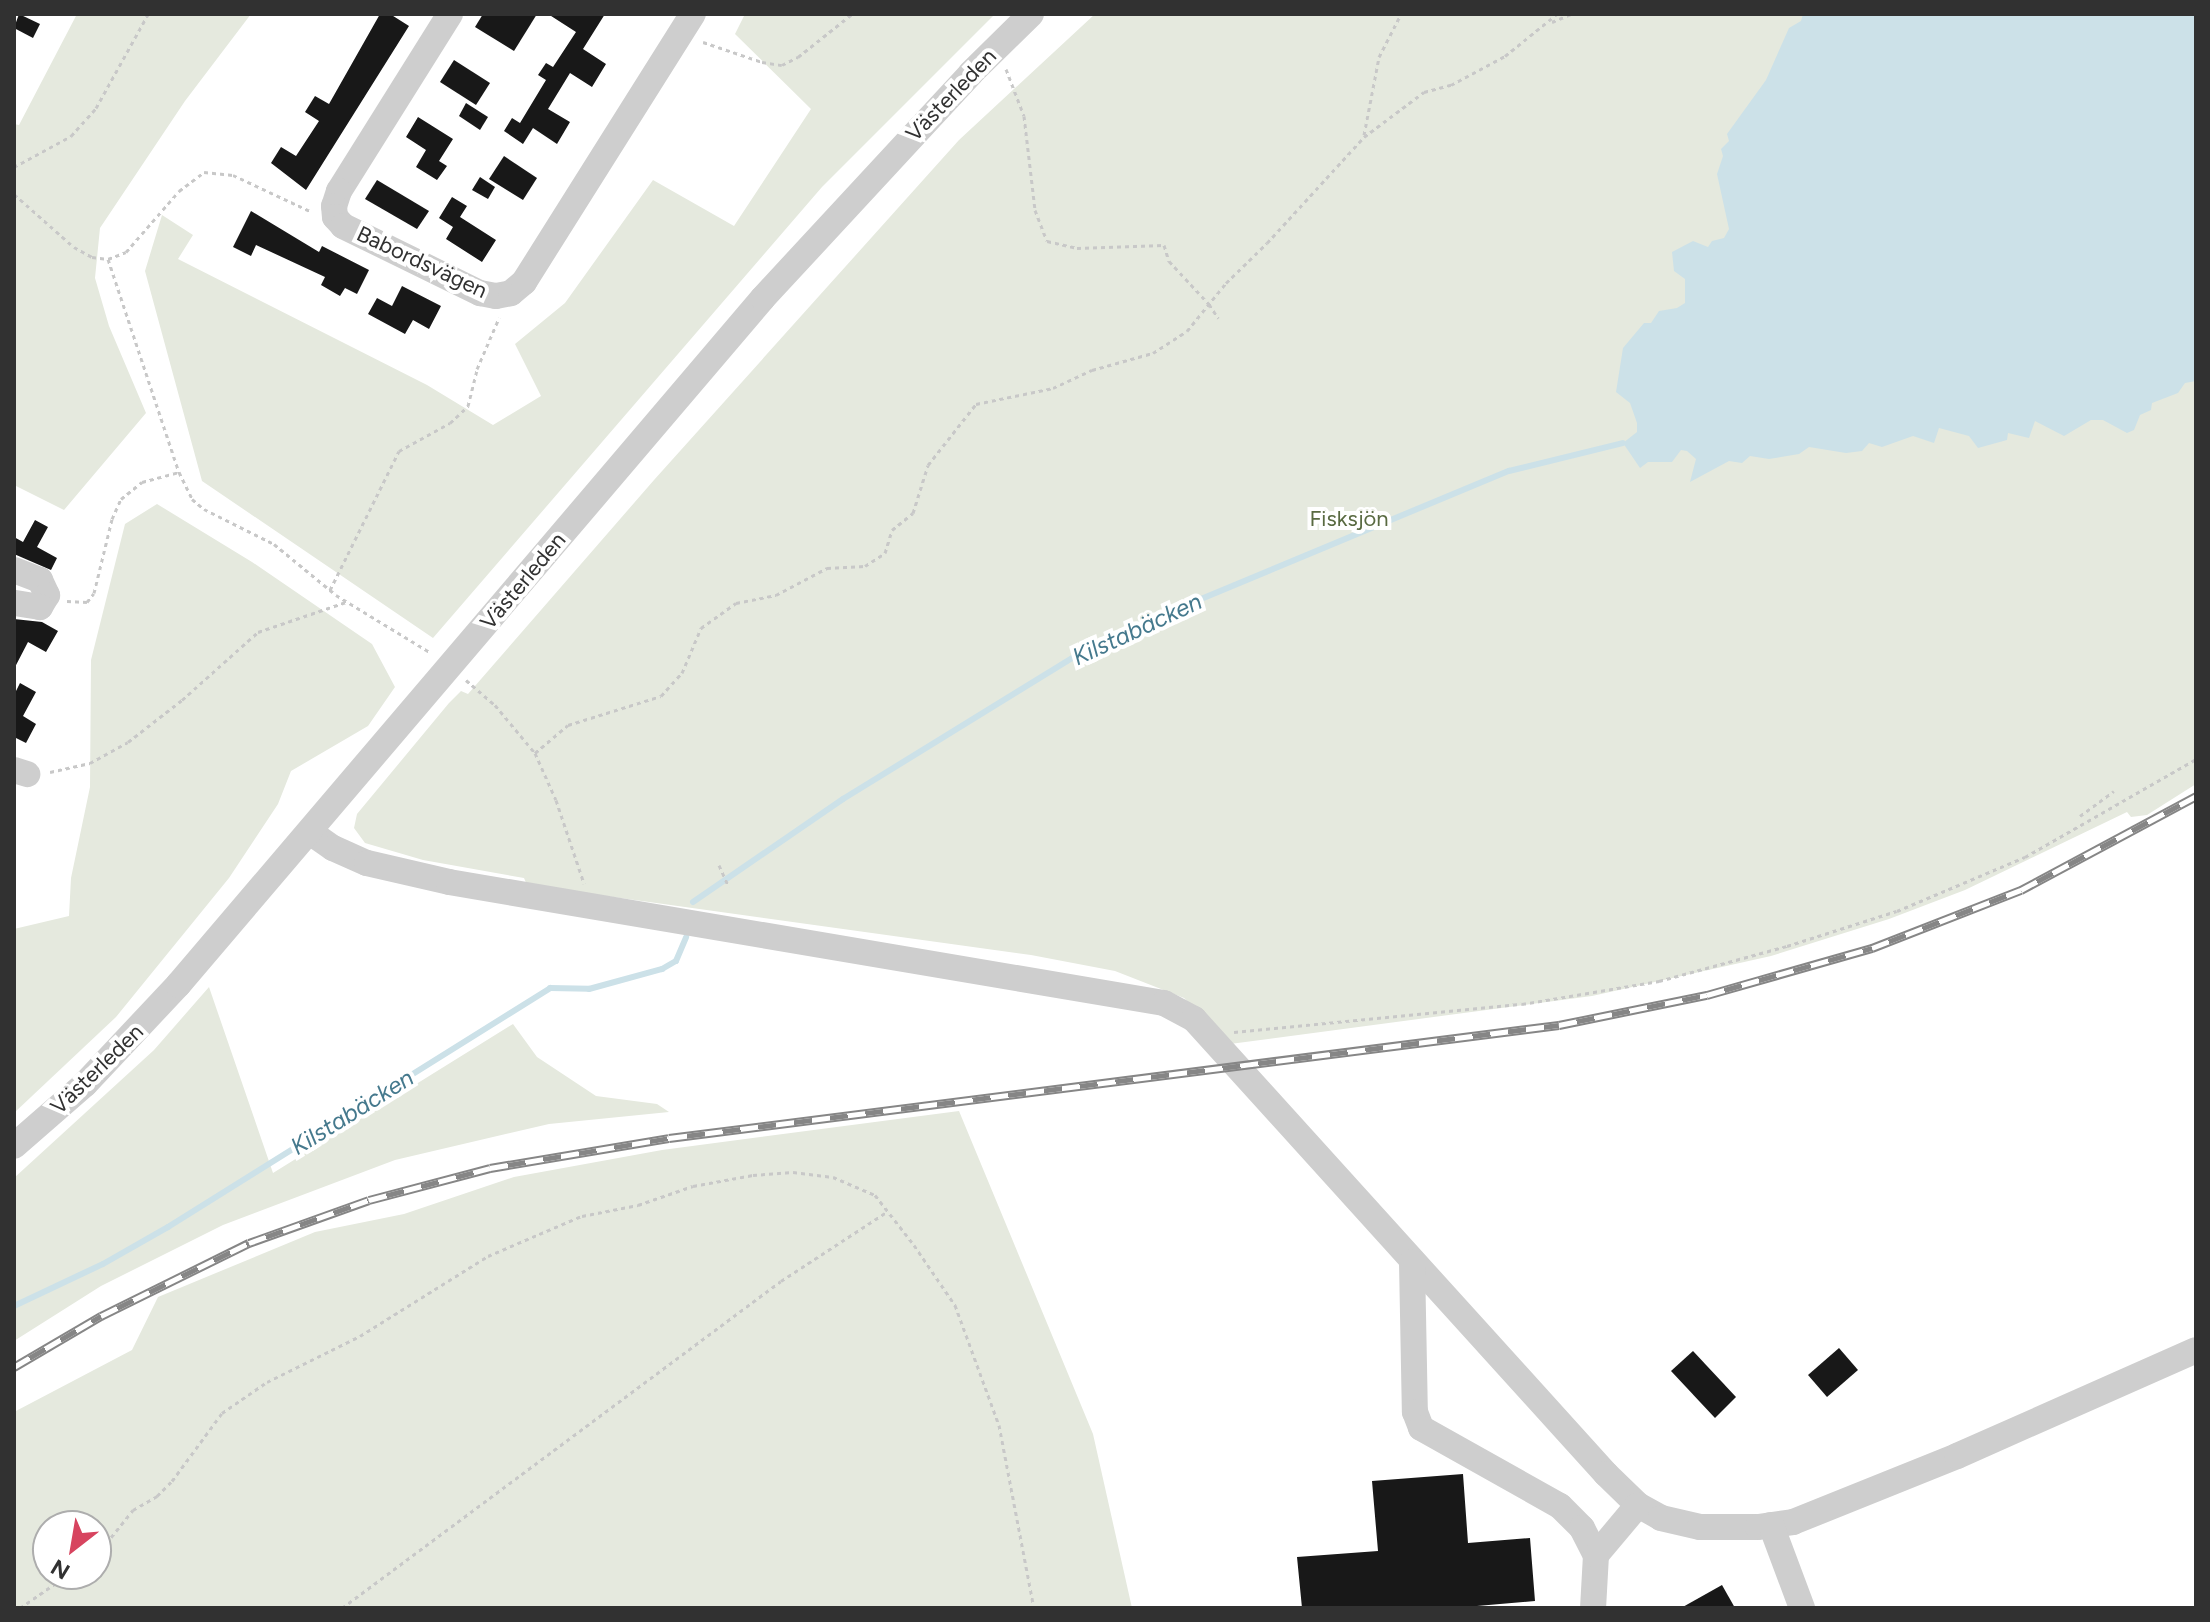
<!DOCTYPE html>
<html>
<head>
<meta charset="utf-8">
<style>
  body { margin:0 }
  #map { position:relative; width:2210px; height:1622px; overflow:hidden; background:#fff; font-family:Figtree,sans-serif }
  div>[style] { position:absolute }
  .green>* { inset:0; background:#e5e9de }
  .water>* { inset:0; background:#cce1e8 }
  .stream>* { height:6px; margin:-3px; padding:0 3px; transform-origin:3px; border-radius:3px; background:#cce1e8 }
  .building>* { inset:0; background:#181818 }
  .path>* { height:3px; margin-top:-1.5px; transform-origin:0; background:repeating-linear-gradient(90deg,#c8c8c8 0 4px,transparent 0 8px) }
  .minor>* { height:26px; margin:-13px; padding:0 13px; transform-origin:13px; border-radius:13px; background:#cecece }
  .rail>* { height:9px; margin-top:-4.5px; transform-origin:0; background:repeating-linear-gradient(90deg,#fff 0 18px,#868686 0 36px); box-sizing:border-box; border-block:2px solid #868686 }
  span { translate:-50% -50%; white-space:nowrap; text-align:center; line-height:1.15; -webkit-text-stroke:8px #fff; paint-order:stroke }
  .street-label { font-size:22px; color:#313131 }
  .park-label { font-size:22px; color:#596a41 }
  .water-label { font-size:24px; color:#45798d; font-style:italic }
  .frame { position:absolute; inset:0; border:16px solid #313131; pointer-events:none }
  .north { position:absolute; left:32px; top:1510px; width:80px; height:80px; box-sizing:border-box; background:#fff; border:2px solid #adadad; border-radius:50%; rotate:211deg; font-size:22px; font-weight:700; line-height:32px; text-align:center; color:#313131 }
  .north::after { content:''; display:block; margin:auto; width:28px; height:36px; background:#d7445f; clip-path:polygon(50% 0,100% 100%,50% 72%,0 100%) }
</style>
</head>
<body>
<div id="map">
  <div class="green">
    <div style="clip-path:polygon(77px 14px,251px 14px,185px 101px,100px 228px,95px 278px,109px 326px,146px 413px,64px 510px,14px 485px,14px 124px,19px 125px)"></div>
    <div style="clip-path:polygon(745px 14px,995px 14px,822px 187px,433px 638px,202px 481px,145px 271px,162px 215px,193px 235px,178px 259px,427px 385px,493px 425px,541px 396px,515px 344px,565px 303px,653px 180px,734px 226px,811px 109px,735px 34px)"></div>
    <div style="clip-path:polygon(1095px 14px,2196px 14px,2196px 784px,2147px 815px,2131px 817px,2127px 812px,1965px 890px,1889px 919px,1771px 956px,1592px 996px,1230px 1044px,1184px 998px,1115px 971px,1031px 955px,527px 885px,524px 878px,423px 860px,365px 843px,354px 828px,357px 814px,449px 703px,461px 691px,468px 694px,654px 480px,959px 140px)"></div>
    <div style="clip-path:polygon(157px 504px,252px 562px,372px 644px,395px 687px,368px 726px,291px 771px,278px 804px,229px 878px,116px 1017px,14px 1113px,14px 929px,69px 916px,71px 878px,90px 787px,91px 660px,125px 524px)"></div>
    <div style="clip-path:polygon(209px 987px,273px 1173px,513px 1024px,537px 1057px,596px 1096px,657px 1104px,669px 1112px,549px 1124px,395px 1160px,223px 1225px,101px 1286px,14px 1341px,14px 1178px,154px 1050px)"></div>
    <div style="clip-path:polygon(evenodd,959px 1111px,1093px 1434px,1132px 1608px,14px 1608px,14px 1412px,132px 1350px,158px 1297px,315px 1232px,404px 1214px,514px 1177px,662px 1150px,959px 1111px,48px 1526px,96px 1526px,96px 1574px,48px 1574px,48px 1526px)"></div>
  </div>
  <div class="water">
    <div style="clip-path:polygon(1803px 14px,2196px 14px,2196px 381px,2185px 383px,2178px 393px,2152px 403px,2151px 410px,2140px 415px,2134px 430px,2127px 433px,2103px 420px,2091px 420px,2064px 436px,2035px 421px,2029px 438px,2008px 433px,2007px 440px,1978px 448px,1969px 436px,1939px 428px,1934px 443px,1913px 436px,1882px 447px,1869px 443px,1862px 451px,1846px 453px,1809px 447px,1799px 454px,1769px 459px,1750px 456px,1742px 463px,1729px 461px,1690px 482px,1696px 459px,1687px 451px,1681px 450px,1672px 462px,1648px 462px,1640px 468px,1623px 443px,1637px 432px,1637px 423px,1630px 403px,1616px 392px,1623px 348px,1644px 323px,1651px 323px,1659px 311px,1677px 308px,1685px 303px,1685px 279px,1674px 271px,1672px 252px,1693px 241px,1708px 247px,1712px 241px,1724px 238px,1729px 229px,1717px 174px,1723px 156px,1721px 149px,1729px 141px,1727px 134px,1766px 80px,1789px 28px,1801px 21px)"></div>
  </div>
  <div class="stream">
    <div style="left:693px;top:902px;width:182px;rotate:-34.5deg"></div>
    <div style="left:843px;top:799px;width:302px;rotate:-31.6deg"></div>
    <div style="left:1100px;top:641px;width:443px;rotate:-22.6deg"></div>
    <div style="left:1509px;top:471px;width:117px;rotate:-13.8deg"></div>
    <div style="left:14px;top:1306px;width:98px;rotate:-25.3deg"></div>
    <div style="left:103px;top:1264px;width:75px;rotate:-29.6deg"></div>
    <div style="left:168px;top:1227px;width:451px;rotate:-32deg"></div>
    <div style="left:550px;top:988px;width:39px;rotate:1deg"></div>
    <div style="left:589px;top:989px;width:76px;rotate:-15.3deg"></div>
    <div style="left:662px;top:969px;width:16px;rotate:-30deg"></div>
    <div style="left:676px;top:961px;width:26px;rotate:-67deg"></div>
  </div>
  <div class="building">
    <div style="clip-path:polygon(19px 14px,40px 24px,33px 38px,14px 28px)"></div>
    <div style="clip-path:polygon(380px 14px,390px 14px,409px 26px,306px 190px,271px 163px,281px 147px,296px 156px,319px 121px,305px 112px,315px 96px,329px 104px)"></div>
    <div style="clip-path:polygon(483px 14px,537px 14px,514px 51px,475px 27px)"></div>
    <div style="clip-path:polygon(548px 14px,605px 14px,583px 49px,606px 64px,592px 87px,570px 73px,548px 109px,570px 122px,557px 144px,533px 128px,523px 144px,504px 131px,512px 118px,520px 123px,546px 80px,538px 75px,546px 63px,553px 67px,576px 32px)"></div>
    <div style="clip-path:polygon(454px 60px,490px 83px,476px 105px,440px 82px)"></div>
    <div style="clip-path:polygon(466px 103px,488px 117px,480px 130px,459px 116px)"></div>
    <div style="clip-path:polygon(418px 117px,453px 139px,439px 161px,447px 166px,437px 180px,416px 167px,426px 150px,406px 137px)"></div>
    <div style="clip-path:polygon(504px 156px,537px 178px,523px 200px,489px 179px)"></div>
    <div style="clip-path:polygon(480px 177px,495px 187px,488px 199px,472px 190px)"></div>
    <div style="clip-path:polygon(377px 180px,429px 211px,417px 229px,365px 199px)"></div>
    <div style="clip-path:polygon(452px 197px,467px 206px,460px 217px,496px 240px,482px 262px,446px 239px,453px 227px,439px 218px)"></div>
    <div style="clip-path:polygon(251px 211px,319px 252px,322px 246px,369px 270px,357px 294px,345px 288px,340px 296px,321px 285px,325px 277px,256px 245px,251px 256px,233px 247px)"></div>
    <div style="clip-path:polygon(402px 286px,441px 306px,429px 329px,413px 320px,405px 334px,368px 314px,377px 298px,392px 306px)"></div>
    <div style="clip-path:polygon(35px 520px,48px 527px,37px 547px,57px 558px,51px 570px,14px 554px,14px 537px,23px 542px)"></div>
    <div style="clip-path:polygon(14px 619px,42px 622px,58px 631px,46px 652px,28px 642px,14px 669px)"></div>
    <div style="clip-path:polygon(20px 683px,36px 692px,23px 716px,36px 724px,26px 743px,14px 737px,14px 695px)"></div>
    <div style="clip-path:polygon(1839px 1348px,1858px 1370px,1827px 1397px,1808px 1375px)"></div>
    <div style="clip-path:polygon(1693px 1351px,1736px 1397px,1715px 1418px,1671px 1371px)"></div>
    <div style="clip-path:polygon(1463px 1474px,1468px 1543px,1530px 1538px,1535px 1601px,1454px 1608px,1302px 1608px,1297px 1557px,1378px 1551px,1372px 1481px)"></div>
    <div style="clip-path:polygon(1722px 1585px,1735px 1608px,1681px 1608px)"></div>
  </div>
  <div class="path">
    <div style="left:1552px;top:22px;width:21px;rotate:-23deg"></div>
    <div style="left:703px;top:42px;width:62px;rotate:18.7deg"></div>
    <div style="left:762px;top:62px;width:20px;rotate:9deg"></div>
    <div style="left:782px;top:65px;width:18px;rotate:-27deg"></div>
    <div style="left:798px;top:57px;width:69px;rotate:-38.5deg"></div>
    <div style="left:1006px;top:69px;width:50px;rotate:69deg"></div>
    <div style="left:1024px;top:116px;width:95px;rotate:83.3deg"></div>
    <div style="left:1035px;top:210px;width:33px;rotate:69deg"></div>
    <div style="left:1047px;top:241px;width:31px;rotate:13deg"></div>
    <div style="left:1077px;top:248px;width:87px;rotate:-2deg"></div>
    <div style="left:1164px;top:245px;width:17px;rotate:73deg"></div>
    <div style="left:1169px;top:261px;width:59px;rotate:47.1deg"></div>
    <div style="left:1209px;top:304px;width:17px;rotate:57deg"></div>
    <div style="left:1364px;top:135px;width:79px;rotate:-79.1deg"></div>
    <div style="left:1379px;top:57px;width:48px;rotate:-62.9deg"></div>
    <div style="left:14px;top:167px;width:65px;rotate:-28.5deg"></div>
    <div style="left:71px;top:136px;width:38px;rotate:-48deg"></div>
    <div style="left:96px;top:108px;width:107px;rotate:-61deg"></div>
    <div style="left:14px;top:194px;width:80px;rotate:41.5deg"></div>
    <div style="left:74px;top:247px;width:21px;rotate:29deg"></div>
    <div style="left:92px;top:257px;width:16px;rotate:7deg"></div>
    <div style="left:108px;top:259px;width:19px;rotate:-21deg"></div>
    <div style="left:126px;top:252px;width:81px;rotate:-49deg"></div>
    <div style="left:179px;top:191px;width:31px;rotate:-37deg"></div>
    <div style="left:204px;top:172px;width:29px;rotate:6deg"></div>
    <div style="left:233px;top:175px;width:87px;rotate:25.1deg"></div>
    <div style="left:108px;top:259px;width:225px;rotate:71.6deg"></div>
    <div style="left:179px;top:472px;width:30px;rotate:64deg"></div>
    <div style="left:192px;top:499px;width:16px;rotate:40deg"></div>
    <div style="left:204px;top:509px;width:78px;rotate:26.6deg"></div>
    <div style="left:274px;top:544px;width:80px;rotate:39.4deg"></div>
    <div style="left:336px;top:595px;width:111px;rotate:31.4deg"></div>
    <div style="left:330px;top:590px;width:155px;rotate:-63.6deg"></div>
    <div style="left:399px;top:451px;width:58px;rotate:-28.8deg"></div>
    <div style="left:450px;top:423px;width:25px;rotate:-43deg"></div>
    <div style="left:468px;top:406px;width:38px;rotate:-76deg"></div>
    <div style="left:477px;top:369px;width:56px;rotate:-66.7deg"></div>
    <div style="left:67px;top:601px;width:20px;rotate:3deg"></div>
    <div style="left:87px;top:602px;width:11px;rotate:-52deg"></div>
    <div style="left:94px;top:593px;width:76px;rotate:-76.3deg"></div>
    <div style="left:112px;top:519px;width:22px;rotate:-66deg"></div>
    <div style="left:121px;top:499px;width:27px;rotate:-39deg"></div>
    <div style="left:142px;top:482px;width:38px;rotate:-15deg"></div>
    <div style="left:466px;top:680px;width:38px;rotate:41deg"></div>
    <div style="left:495px;top:705px;width:62px;rotate:50.2deg"></div>
    <div style="left:535px;top:753px;width:51px;rotate:65.9deg"></div>
    <div style="left:556px;top:800px;width:88px;rotate:71.4deg"></div>
    <div style="left:535px;top:753px;width:43px;rotate:-40.3deg"></div>
    <div style="left:568px;top:725px;width:97px;rotate:-17.3deg"></div>
    <div style="left:661px;top:696px;width:31px;rotate:-48deg"></div>
    <div style="left:682px;top:673px;width:49px;rotate:-67.1deg"></div>
    <div style="left:701px;top:628px;width:43px;rotate:-35.5deg"></div>
    <div style="left:736px;top:603px;width:41px;rotate:-11.3deg"></div>
    <div style="left:776px;top:595px;width:58px;rotate:-27.9deg"></div>
    <div style="left:827px;top:568px;width:38px;rotate:-3deg"></div>
    <div style="left:865px;top:566px;width:24px;rotate:-33deg"></div>
    <div style="left:885px;top:553px;width:24px;rotate:-73deg"></div>
    <div style="left:892px;top:530px;width:27px;rotate:-39deg"></div>
    <div style="left:913px;top:513px;width:50px;rotate:-72.6deg"></div>
    <div style="left:928px;top:465px;width:78px;rotate:-51.8deg"></div>
    <div style="left:976px;top:404px;width:79px;rotate:-11.7deg"></div>
    <div style="left:1053px;top:388px;width:43px;rotate:-24.8deg"></div>
    <div style="left:1092px;top:370px;width:63px;rotate:-15.6deg"></div>
    <div style="left:1153px;top:353px;width:40px;rotate:-32.9deg"></div>
    <div style="left:1187px;top:331px;width:62px;rotate:-50.9deg"></div>
    <div style="left:1226px;top:283px;width:57px;rotate:-44.3deg"></div>
    <div style="left:1267px;top:243px;width:144px;rotate:-47.5deg"></div>
    <div style="left:1364px;top:137px;width:75px;rotate:-36.9deg"></div>
    <div style="left:1424px;top:92px;width:28px;rotate:-15deg"></div>
    <div style="left:1451px;top:85px;width:61px;rotate:-28.2deg"></div>
    <div style="left:1505px;top:56px;width:67px;rotate:-38.9deg"></div>
    <div style="left:50px;top:772px;width:41px;rotate:-12.7deg"></div>
    <div style="left:90px;top:763px;width:43px;rotate:-28.9deg"></div>
    <div style="left:128px;top:742px;width:68px;rotate:-37.9deg"></div>
    <div style="left:182px;top:700px;width:102px;rotate:-41.8deg"></div>
    <div style="left:258px;top:632px;width:93px;rotate:-18.8deg"></div>
    <div style="left:2080px;top:816px;width:42px;rotate:-36.3deg"></div>
    <div style="left:719px;top:865px;width:24px;rotate:66deg"></div>
    <div style="left:1234px;top:1032px;width:289px;rotate:-5.6deg"></div>
    <div style="left:1522px;top:1004px;width:139px;rotate:-9.5deg"></div>
    <div style="left:1659px;top:981px;width:133px;rotate:-15.3deg"></div>
    <div style="left:1787px;top:946px;width:115px;rotate:-17.7deg"></div>
    <div style="left:1897px;top:911px;width:139px;rotate:-22.9deg"></div>
    <div style="left:2025px;top:857px;width:197px;rotate:-29.8deg"></div>
    <div style="left:96px;top:1556px;width:59px;rotate:-51.2deg"></div>
    <div style="left:133px;top:1510px;width:28px;rotate:-30deg"></div>
    <div style="left:157px;top:1496px;width:21px;rotate:-45deg"></div>
    <div style="left:172px;top:1481px;width:84px;rotate:-53.7deg"></div>
    <div style="left:222px;top:1413px;width:55px;rotate:-34.6deg"></div>
    <div style="left:267px;top:1382px;width:104px;rotate:-26.3deg"></div>
    <div style="left:360px;top:1336px;width:151px;rotate:-32deg"></div>
    <div style="left:488px;top:1256px;width:102px;rotate:-23.1deg"></div>
    <div style="left:582px;top:1216px;width:57px;rotate:-11.1deg"></div>
    <div style="left:638px;top:1205px;width:58px;rotate:-19.1deg"></div>
    <div style="left:693px;top:1186px;width:61px;rotate:-10.4deg"></div>
    <div style="left:753px;top:1175px;width:40px;rotate:-4.3deg"></div>
    <div style="left:793px;top:1172px;width:40px;rotate:7.1deg"></div>
    <div style="left:833px;top:1177px;width:46px;rotate:23.2deg"></div>
    <div style="left:875px;top:1195px;width:63px;rotate:52deg"></div>
    <div style="left:914px;top:1245px;width:73px;rotate:55.7deg"></div>
    <div style="left:955px;top:1305px;width:128px;rotate:69.9deg"></div>
    <div style="left:999px;top:1425px;width:186px;rotate:79.2deg"></div>
    <div style="left:20px;top:1608px;width:60px;rotate:-34.8deg"></div>
    <div style="left:342px;top:1608px;width:547px;rotate:-36.68deg"></div>
    <div style="left:781px;top:1281px;width:128px;rotate:-33.2deg"></div>
  </div>
  <div class="minor">
    <div style="left:450px;top:14px;width:209px;rotate:122.1deg"></div>
    <div style="left:339px;top:191px;width:16px;rotate:108deg"></div>
    <div style="left:334px;top:206px;width:11px;rotate:85deg"></div>
    <div style="left:335px;top:217px;width:12px;rotate:48deg"></div>
    <div style="left:343px;top:226px;width:153px;rotate:26.1deg"></div>
    <div style="left:480px;top:293px;width:16px;rotate:11deg"></div>
    <div style="left:496px;top:296px;width:15px;rotate:-11deg"></div>
    <div style="left:511px;top:293px;width:17px;rotate:-40deg"></div>
    <div style="left:524px;top:282px;width:317px;rotate:-57.8deg"></div>
    <div style="left:14px;top:570px;width:28px;rotate:21deg"></div>
    <div style="left:40px;top:580px;width:17px;rotate:65deg"></div>
    <div style="left:47px;top:595px;width:14px;rotate:120deg"></div>
    <div style="left:40px;top:607px;width:26px;rotate:-171deg"></div>
    <div style="left:14px;top:770px;width:14px;rotate:17deg"></div>
    <div style="left:310px;top:832px;width:28px;rotate:35deg"></div>
    <div style="left:333px;top:848px;width:37px;rotate:24deg"></div>
    <div style="left:367px;top:863px;width:84px;rotate:13deg"></div>
    <div style="left:449px;top:882px;width:725px;rotate:9.61deg"></div>
    <div style="left:1164px;top:1003px;width:34px;rotate:28deg"></div>
    <div style="left:1194px;top:1019px;width:614px;rotate:47.84deg"></div>
    <div style="left:1606px;top:1474px;width:45px;rotate:44.1deg"></div>
    <div style="left:1638px;top:1505px;width:26px;rotate:29deg"></div>
    <div style="left:1661px;top:1518px;width:40px;rotate:13deg"></div>
    <div style="left:1700px;top:1527px;width:58px"></div>
    <div style="left:1758px;top:1527px;width:35px;rotate:-8deg"></div>
    <div style="left:1793px;top:1522px;width:177px;rotate:-21.9deg"></div>
    <div style="left:1957px;top:1456px;width:261px;rotate:-23.9deg"></div>
    <div style="left:14px;top:1146px;width:94px;rotate:-41.1deg"></div>
    <div style="left:85px;top:1084px;width:136px;rotate:-46.8deg"></div>
    <div style="left:178px;top:985px;width:902px;rotate:-49.58deg"></div>
    <div style="left:763px;top:298px;width:306px;rotate:-47.2deg"></div>
    <div style="left:971px;top:73px;width:84px;rotate:-44.5deg"></div>
    <div style="left:1412px;top:1262px;width:150px;rotate:88.9deg"></div>
    <div style="left:1415px;top:1412px;width:17px;rotate:69deg"></div>
    <div style="left:1421px;top:1428px;width:159px;rotate:29.3deg"></div>
    <div style="left:1560px;top:1506px;width:31px;rotate:45deg"></div>
    <div style="left:1582px;top:1528px;width:30px;rotate:63deg"></div>
    <div style="left:1596px;top:1555px;width:53px;rotate:93.2deg"></div>
    <div style="left:1771px;top:1525px;width:89px;rotate:69.5deg"></div>
    <div style="left:1596px;top:1555px;width:65px;rotate:-50deg"></div>
  </div>
  <div class="rail">
    <div style="left:14px;top:1367px;width:101px;rotate:-30.4deg"></div>
    <div style="left:101px;top:1316px;width:165px;rotate:-26.3deg"></div>
    <div style="left:249px;top:1243px;width:127px;rotate:-19.7deg"></div>
    <div style="left:369px;top:1200px;width:125px;rotate:-14.8deg"></div>
    <div style="left:490px;top:1168px;width:181px;rotate:-9.5deg"></div>
    <div style="left:669px;top:1138px;width:897px;rotate:-7.24deg"></div>
    <div style="left:1559px;top:1025px;width:151px;rotate:-11.5deg"></div>
    <div style="left:1707px;top:995px;width:172px;rotate:-15.9deg"></div>
    <div style="left:1872px;top:948px;width:160px;rotate:-21.3deg"></div>
    <div style="left:2021px;top:890px;width:199px;rotate:-28.2deg"></div>
  </div>
  <div class="street-label">
    <span style="left:951px;top:95px;rotate:-46deg">Västerleden</span>
    <span style="left:422px;top:262px;rotate:25deg">Babordsvägen</span>
    <span style="left:523px;top:581px;rotate:-50deg">Västerleden</span>
    <span style="left:97px;top:1069px;rotate:-44deg">Västerleden</span>
  </div>
  <div class="park-label">
    <span style="left:1349px;top:519px">Fisksjön</span>
  </div>
  <div class="water-label">
    <span style="left:1137px;top:629px;rotate:-25deg">Kilstabäcken</span>
    <span style="left:352px;top:1112px;rotate:-32deg">Kilstabäcken</span>
  </div>
  <div class="frame"></div>
  <div class="north">N</div>
</div>
</body>
</html>
